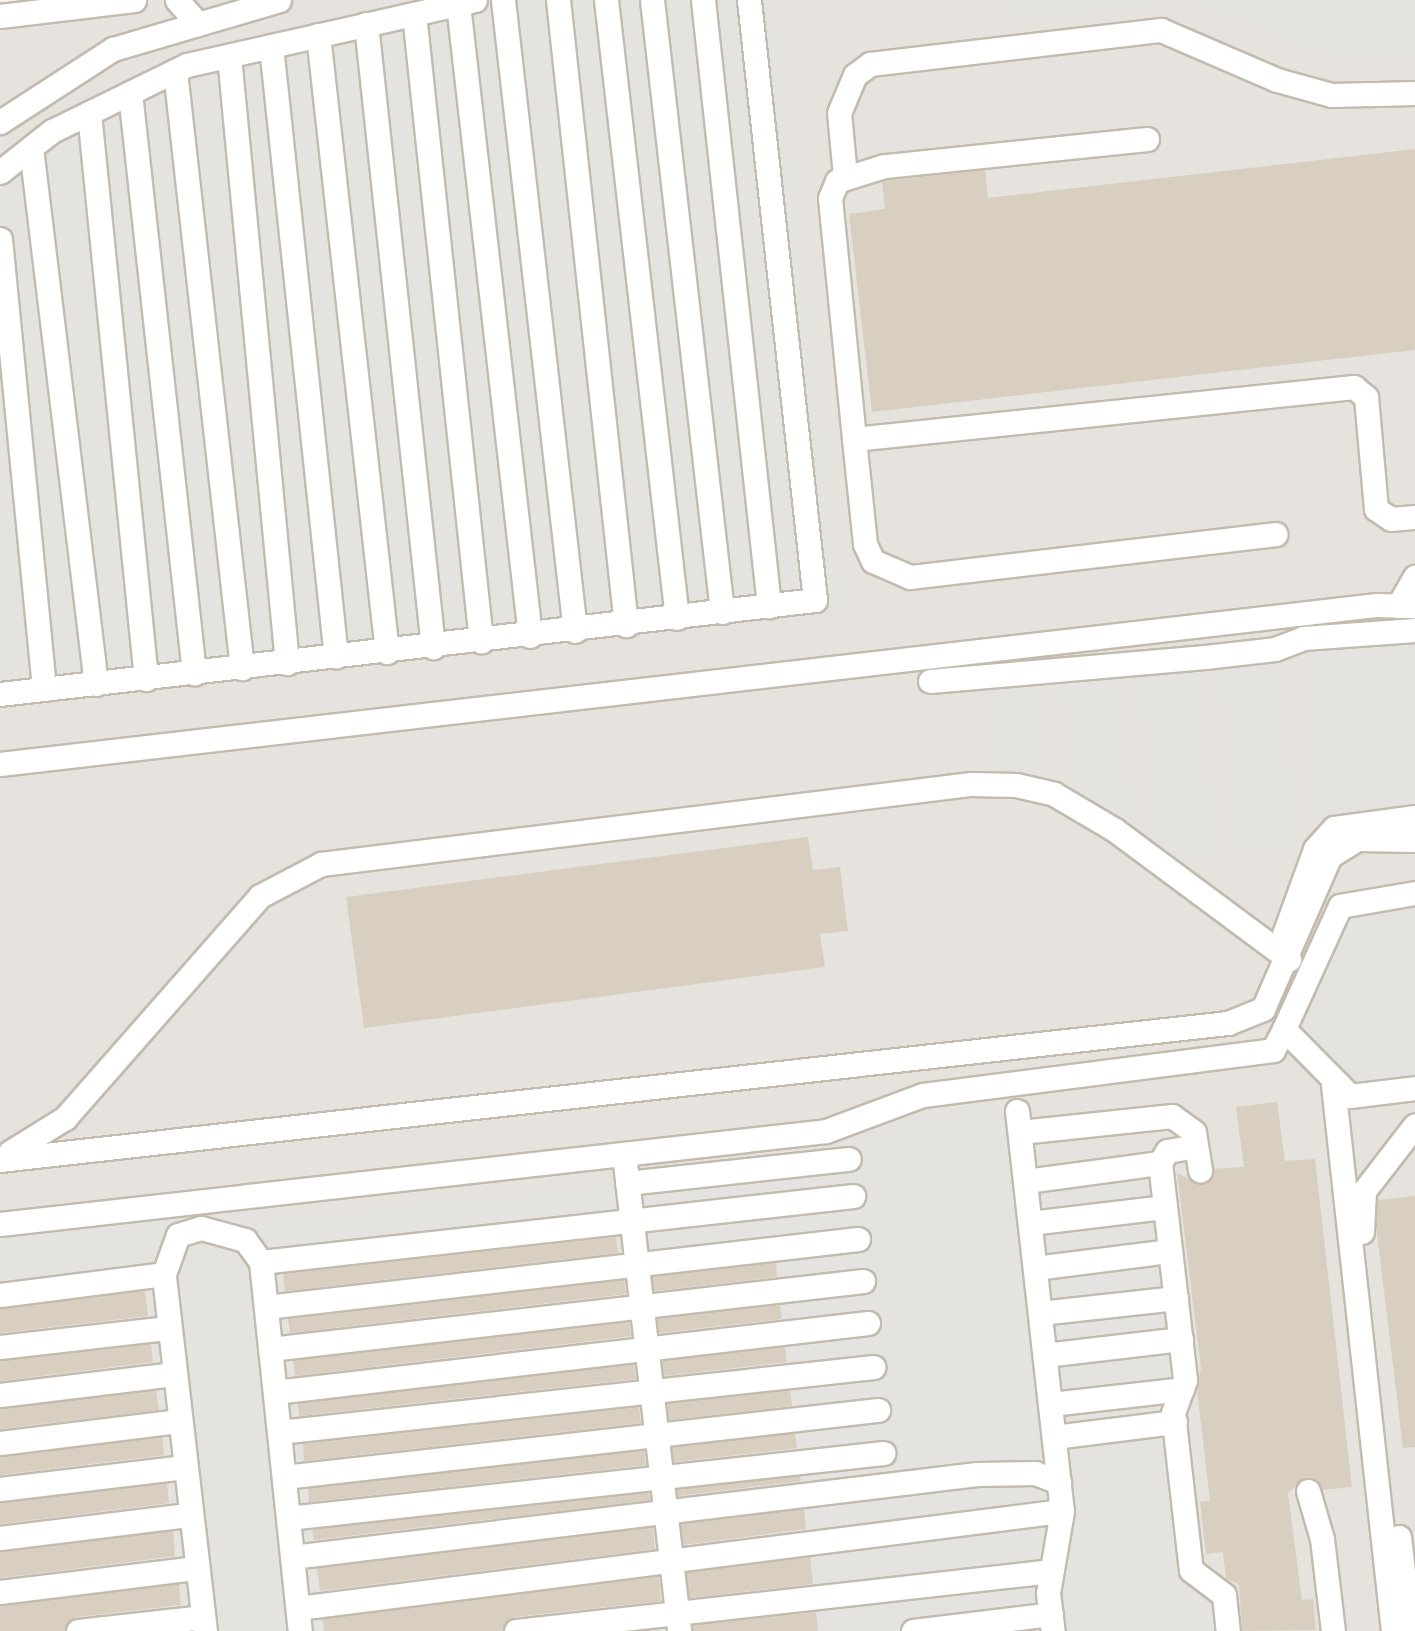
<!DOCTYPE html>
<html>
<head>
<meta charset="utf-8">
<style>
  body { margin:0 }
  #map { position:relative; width:1415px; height:1631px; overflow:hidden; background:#f6f3ec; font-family:Lato,sans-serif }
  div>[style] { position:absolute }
  .industrial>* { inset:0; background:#e6e2dd }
  .parking>* { inset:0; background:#e5e3e0 }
  .building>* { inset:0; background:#d8cfc1 }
  .roads { filter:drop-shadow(2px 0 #c2bbae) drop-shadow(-2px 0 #c2bbae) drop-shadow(0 2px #c2bbae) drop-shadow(0 -2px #c2bbae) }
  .minor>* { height:23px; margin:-11.5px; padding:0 11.5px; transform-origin:11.5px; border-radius:11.5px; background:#fff }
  span { translate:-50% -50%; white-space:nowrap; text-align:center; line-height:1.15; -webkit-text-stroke:7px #fff; paint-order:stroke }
</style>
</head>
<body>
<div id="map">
  <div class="industrial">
    <div style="clip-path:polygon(100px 0,1415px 0,1415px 1631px,0 1631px,0 22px)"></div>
  </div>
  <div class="parking">
    <div style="clip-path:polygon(388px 0,777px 0,848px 607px,28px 703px,26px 666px,0 675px,0 154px,56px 113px,147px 69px,262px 31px)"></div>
    <div style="clip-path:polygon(998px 0,1415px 0,1415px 59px,1336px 58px,1192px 4px,1001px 20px)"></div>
    <div style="clip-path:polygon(1415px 638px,1415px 809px,1314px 820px,1299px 651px)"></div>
    <div style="clip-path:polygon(1279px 658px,1301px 846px,1234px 852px,1215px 663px)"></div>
    <div style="clip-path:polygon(1200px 668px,1219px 857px,1168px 862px,1153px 844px,1133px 673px)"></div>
    <div style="clip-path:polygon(1121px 678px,1138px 827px,1069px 794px,1057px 684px)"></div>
    <div style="clip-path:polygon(1045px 682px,1052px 781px,987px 768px,979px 686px)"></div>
    <div style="clip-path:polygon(1415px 893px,1415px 1088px,1350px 1096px,1284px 1029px,1340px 906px)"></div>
    <div style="clip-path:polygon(1016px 1101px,1026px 1181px,1160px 1163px,1185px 1380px,1173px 1413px,1191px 1570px,1224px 1595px,1228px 1631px,0 1631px,0 1225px,240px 1198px,245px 1222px,627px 1183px,857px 1152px,855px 1144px,929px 1112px)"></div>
  </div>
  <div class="building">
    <div style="clip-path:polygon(1415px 149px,1415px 350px,872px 412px,849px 214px,885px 209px,882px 181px,985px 170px,988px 198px)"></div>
    <div style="clip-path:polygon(808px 837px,813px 870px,840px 867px,848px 931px,820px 934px,825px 967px,364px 1028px,346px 897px)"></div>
    <div style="clip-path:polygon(1277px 1102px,1285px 1161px,1315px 1159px,1352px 1487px,1322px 1490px,1305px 1477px,1288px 1493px,1302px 1600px,1313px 1599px,1316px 1630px,1242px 1631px,1239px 1584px,1226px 1579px,1223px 1552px,1206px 1554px,1200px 1502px,1210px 1501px,1197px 1389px,1201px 1368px,1177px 1173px,1201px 1185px,1214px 1169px,1244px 1167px,1236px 1107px)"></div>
    <div style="clip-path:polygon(1415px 1196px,1415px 1447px,1403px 1448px,1376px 1225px,1378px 1200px)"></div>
    <div style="clip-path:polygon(616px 1237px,618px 1253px,285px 1291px,283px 1274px)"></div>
    <div style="clip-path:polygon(776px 1263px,777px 1277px,654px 1291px,652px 1277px)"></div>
    <div style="clip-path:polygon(624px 1280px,626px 1294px,290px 1333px,288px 1319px)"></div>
    <div style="clip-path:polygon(145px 1291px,148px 1316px,0 1333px,0 1309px)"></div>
    <div style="clip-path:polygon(780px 1305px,782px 1319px,659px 1333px,657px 1319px)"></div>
    <div style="clip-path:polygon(629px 1322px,631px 1336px,295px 1376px,293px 1360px)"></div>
    <div style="clip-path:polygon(151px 1344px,153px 1362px,0 1381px,0 1361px)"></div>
    <div style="clip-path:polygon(785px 1347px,787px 1362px,664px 1376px,662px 1361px)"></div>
    <div style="clip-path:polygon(634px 1364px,636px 1379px,299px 1416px,298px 1403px)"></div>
    <div style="clip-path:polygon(156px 1390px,159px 1410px,0 1429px,0 1409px)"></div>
    <div style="clip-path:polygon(790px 1390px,792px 1406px,669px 1420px,667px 1404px)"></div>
    <div style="clip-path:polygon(639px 1407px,641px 1423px,304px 1461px,303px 1444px)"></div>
    <div style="clip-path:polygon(795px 1433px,797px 1448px,674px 1462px,672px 1447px)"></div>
    <div style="clip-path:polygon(162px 1437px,164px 1455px,0 1475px,0 1457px)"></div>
    <div style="clip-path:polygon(644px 1450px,646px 1465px,309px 1502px,308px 1488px)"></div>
    <div style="clip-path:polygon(800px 1476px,801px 1481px,678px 1496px,677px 1490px)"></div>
    <div style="clip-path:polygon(167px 1483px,169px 1503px,0 1524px,0 1503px)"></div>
    <div style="clip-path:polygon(649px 1493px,650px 1500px,314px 1540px,312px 1529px)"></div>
    <div style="clip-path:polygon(804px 1509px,806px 1529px,683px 1545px,681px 1524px)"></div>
    <div style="clip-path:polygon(653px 1527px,655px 1549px,320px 1591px,317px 1568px)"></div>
    <div style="clip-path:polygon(173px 1531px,175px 1556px,0 1578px,0 1552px)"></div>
    <div style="clip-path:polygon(810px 1557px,813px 1584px,689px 1598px,686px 1573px)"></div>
    <div style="clip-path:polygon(659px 1576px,661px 1601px,514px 1617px,502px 1631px,324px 1631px,323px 1619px)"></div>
    <div style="clip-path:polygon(179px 1584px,181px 1605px,76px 1617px,64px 1631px,0 1631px,0 1606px)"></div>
    <div style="clip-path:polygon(816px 1612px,818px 1631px,693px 1631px,692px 1625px)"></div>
  </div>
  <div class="roads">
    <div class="minor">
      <div style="left:177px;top:0;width:32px;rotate:49deg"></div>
      <div style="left:503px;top:0;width:635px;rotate:83.49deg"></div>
      <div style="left:558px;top:0;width:629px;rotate:83.79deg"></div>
      <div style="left:606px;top:0;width:622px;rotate:83.45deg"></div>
      <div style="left:652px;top:0;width:616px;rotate:83.47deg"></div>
      <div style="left:703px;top:0;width:610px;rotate:83.78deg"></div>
      <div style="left:458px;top:4px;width:636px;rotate:83.5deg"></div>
      <div style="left:414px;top:14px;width:631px;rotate:83.9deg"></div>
      <div style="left:0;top:16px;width:135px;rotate:-6.8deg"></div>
      <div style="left:366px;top:24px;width:627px;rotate:83.86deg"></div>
      <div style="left:318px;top:35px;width:621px;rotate:83.62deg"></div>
      <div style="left:271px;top:46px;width:614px;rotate:83.93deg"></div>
      <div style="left:229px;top:56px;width:610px;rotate:84.54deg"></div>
      <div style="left:175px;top:71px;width:601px;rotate:83.6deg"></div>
      <div style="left:130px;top:93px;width:584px;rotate:83.7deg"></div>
      <div style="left:89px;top:113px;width:569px;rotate:84.25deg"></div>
      <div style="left:0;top:122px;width:135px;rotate:-32.9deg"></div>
      <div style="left:113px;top:49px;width:173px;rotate:-16.4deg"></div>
      <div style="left:1147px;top:139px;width:264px;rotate:174.1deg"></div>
      <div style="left:884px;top:166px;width:49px;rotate:162.3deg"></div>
      <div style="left:837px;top:181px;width:18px;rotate:112deg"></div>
      <div style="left:830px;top:198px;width:242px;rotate:84.3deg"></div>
      <div style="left:854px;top:439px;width:503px;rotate:-5.94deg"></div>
      <div style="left:1354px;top:387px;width:16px;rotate:40deg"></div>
      <div style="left:1366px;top:397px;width:112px;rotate:84.9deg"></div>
      <div style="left:1376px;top:509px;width:18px;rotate:34deg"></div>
      <div style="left:1391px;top:519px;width:24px;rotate:-5deg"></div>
      <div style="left:31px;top:148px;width:540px;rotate:83.09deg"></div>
      <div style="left:0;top:172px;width:66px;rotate:-38.3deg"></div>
      <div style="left:52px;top:131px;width:150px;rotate:-26.1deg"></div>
      <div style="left:187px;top:65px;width:295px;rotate:-12.7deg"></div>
      <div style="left:845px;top:176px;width:63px;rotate:-95.4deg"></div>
      <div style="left:839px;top:113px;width:41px;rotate:-67.2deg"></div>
      <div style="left:855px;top:75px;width:19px;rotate:-36deg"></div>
      <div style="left:870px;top:64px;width:293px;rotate:-6.7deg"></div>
      <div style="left:1161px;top:30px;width:126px;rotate:23.3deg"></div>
      <div style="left:1277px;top:80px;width:57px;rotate:15.3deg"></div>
      <div style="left:1332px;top:95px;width:83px;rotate:-1.4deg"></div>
      <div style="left:0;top:239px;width:451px;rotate:84.4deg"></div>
      <div style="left:854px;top:439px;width:106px;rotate:84deg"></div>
      <div style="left:865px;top:544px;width:19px;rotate:65deg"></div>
      <div style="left:873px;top:561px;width:40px;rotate:23.4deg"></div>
      <div style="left:910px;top:577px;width:368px;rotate:-6.7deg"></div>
      <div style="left:1398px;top:606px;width:34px;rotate:-60deg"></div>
      <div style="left:930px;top:681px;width:276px;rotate:-5deg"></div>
      <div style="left:1205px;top:657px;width:70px;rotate:-6.5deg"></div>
      <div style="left:1275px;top:649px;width:30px;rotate:-21deg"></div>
      <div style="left:1303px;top:638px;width:112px;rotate:-4.1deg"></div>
      <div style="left:0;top:694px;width:820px;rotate:-6.58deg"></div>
      <div style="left:815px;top:600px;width:604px;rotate:-96.28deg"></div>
      <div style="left:0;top:764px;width:1386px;rotate:-6.59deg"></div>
      <div style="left:1377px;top:605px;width:38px;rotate:2deg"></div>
      <div style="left:1415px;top:893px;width:76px;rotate:170.2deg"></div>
      <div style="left:1340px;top:906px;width:135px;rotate:114.5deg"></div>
      <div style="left:1284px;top:1029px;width:94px;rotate:45.4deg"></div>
      <div style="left:1350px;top:1096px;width:65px;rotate:-7deg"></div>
      <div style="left:1279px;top:948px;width:105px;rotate:-70deg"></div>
      <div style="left:1315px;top:849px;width:28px;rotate:-48deg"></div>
      <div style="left:1334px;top:828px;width:82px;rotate:-7.7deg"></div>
      <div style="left:1333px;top:1085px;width:549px;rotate:83.73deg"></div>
      <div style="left:1017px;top:1111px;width:403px;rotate:83.6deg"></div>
      <div style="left:1062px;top:1511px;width:83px;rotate:99.7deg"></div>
      <div style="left:1048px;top:1593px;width:38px;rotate:83deg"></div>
      <div style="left:1020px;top:1132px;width:153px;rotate:-6deg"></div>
      <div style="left:1172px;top:1116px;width:27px;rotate:36deg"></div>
      <div style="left:1194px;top:1132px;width:39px;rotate:81deg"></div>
      <div style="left:1196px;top:1146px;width:29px;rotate:170deg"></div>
      <div style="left:1167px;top:1151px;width:14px;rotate:120deg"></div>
      <div style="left:1160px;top:1163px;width:218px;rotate:83.4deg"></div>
      <div style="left:1185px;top:1380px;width:35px;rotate:110deg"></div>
      <div style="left:1173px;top:1413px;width:158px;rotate:83.5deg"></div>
      <div style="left:1191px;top:1570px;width:41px;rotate:37.1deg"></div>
      <div style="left:1224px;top:1595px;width:36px;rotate:84deg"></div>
      <div style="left:10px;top:1152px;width:65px;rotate:-31.7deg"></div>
      <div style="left:65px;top:1118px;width:295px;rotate:-48.7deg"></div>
      <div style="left:260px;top:896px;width:69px;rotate:-27.7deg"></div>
      <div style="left:321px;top:864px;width:655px;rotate:-7.02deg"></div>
      <div style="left:971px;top:784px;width:45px;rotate:1.3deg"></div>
      <div style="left:1016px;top:785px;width:39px;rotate:13deg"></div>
      <div style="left:1054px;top:794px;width:71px;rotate:30.5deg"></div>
      <div style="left:1115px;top:830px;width:217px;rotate:36.6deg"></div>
      <div style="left:624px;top:1154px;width:480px;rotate:83.4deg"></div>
      <div style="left:0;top:1160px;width:1236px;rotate:-6.37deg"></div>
      <div style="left:1228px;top:1023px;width:38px;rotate:-22deg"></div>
      <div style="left:1263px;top:1009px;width:167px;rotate:-66.4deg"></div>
      <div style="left:1330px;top:856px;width:32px;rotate:-32deg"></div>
      <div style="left:1357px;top:839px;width:58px;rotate:1deg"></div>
      <div style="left:1026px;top:1181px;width:135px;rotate:-7.7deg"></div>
      <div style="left:627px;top:1183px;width:223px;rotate:-6.2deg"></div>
      <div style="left:1030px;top:1223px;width:136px;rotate:-6.8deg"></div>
      <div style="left:0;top:1224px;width:831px;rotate:-6.42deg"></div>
      <div style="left:826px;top:1131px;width:103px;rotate:-20.4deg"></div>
      <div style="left:923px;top:1095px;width:353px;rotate:-7.3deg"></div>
      <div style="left:1273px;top:1050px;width:24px;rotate:-62deg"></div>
      <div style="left:1362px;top:1232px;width:41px;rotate:-87.2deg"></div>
      <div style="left:1364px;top:1191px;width:83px;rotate:-52.3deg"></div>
      <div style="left:261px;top:1262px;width:596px;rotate:-6.36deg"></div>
      <div style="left:1035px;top:1268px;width:136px;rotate:-7.2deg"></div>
      <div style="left:0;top:1295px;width:165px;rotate:-7.3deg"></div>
      <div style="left:266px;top:1307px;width:596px;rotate:-6.55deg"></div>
      <div style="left:1040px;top:1313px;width:137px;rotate:-6.3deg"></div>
      <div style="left:0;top:1347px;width:169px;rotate:-6.5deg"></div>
      <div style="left:270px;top:1349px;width:597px;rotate:-6.54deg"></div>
      <div style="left:1045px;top:1355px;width:137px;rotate:-6.7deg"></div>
      <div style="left:275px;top:1392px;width:597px;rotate:-6.64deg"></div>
      <div style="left:0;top:1395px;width:175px;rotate:-6.9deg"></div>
      <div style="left:1051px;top:1404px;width:132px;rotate:-6.5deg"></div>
      <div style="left:279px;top:1432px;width:598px;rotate:-6.24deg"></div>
      <div style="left:1054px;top:1437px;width:122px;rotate:-7.1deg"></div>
      <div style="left:0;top:1443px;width:181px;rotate:-7deg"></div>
      <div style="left:284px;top:1477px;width:598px;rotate:-6.44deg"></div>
      <div style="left:0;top:1489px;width:186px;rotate:-6.8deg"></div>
      <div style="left:1308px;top:1491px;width:50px;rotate:73.7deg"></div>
      <div style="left:1322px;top:1539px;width:93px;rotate:83.2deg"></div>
      <div style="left:288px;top:1518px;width:599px;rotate:-6.23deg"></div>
      <div style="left:1399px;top:1537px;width:95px;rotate:83.3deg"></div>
      <div style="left:0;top:1538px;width:189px;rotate:-7deg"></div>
      <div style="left:292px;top:1557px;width:690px;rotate:-6.91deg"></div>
      <div style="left:977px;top:1474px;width:58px;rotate:-1deg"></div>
      <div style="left:1035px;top:1473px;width:26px;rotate:21deg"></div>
      <div style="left:0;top:1592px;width:196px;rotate:-7deg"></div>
      <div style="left:298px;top:1608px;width:770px;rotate:-7.24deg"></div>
      <div style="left:78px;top:1631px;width:126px;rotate:-6.4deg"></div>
      <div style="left:205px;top:1631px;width:359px;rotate:-96.6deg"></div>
      <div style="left:164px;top:1274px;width:41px;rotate:-70.3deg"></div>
      <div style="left:178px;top:1235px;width:24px;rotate:-17deg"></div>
      <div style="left:201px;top:1228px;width:46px;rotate:15.3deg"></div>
      <div style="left:245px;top:1240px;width:27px;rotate:54deg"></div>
      <div style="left:261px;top:1262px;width:371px;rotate:84deg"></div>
      <div style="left:516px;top:1631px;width:539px;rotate:-6.39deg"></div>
      <div style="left:913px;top:1631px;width:139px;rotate:-7deg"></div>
    </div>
  </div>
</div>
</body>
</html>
